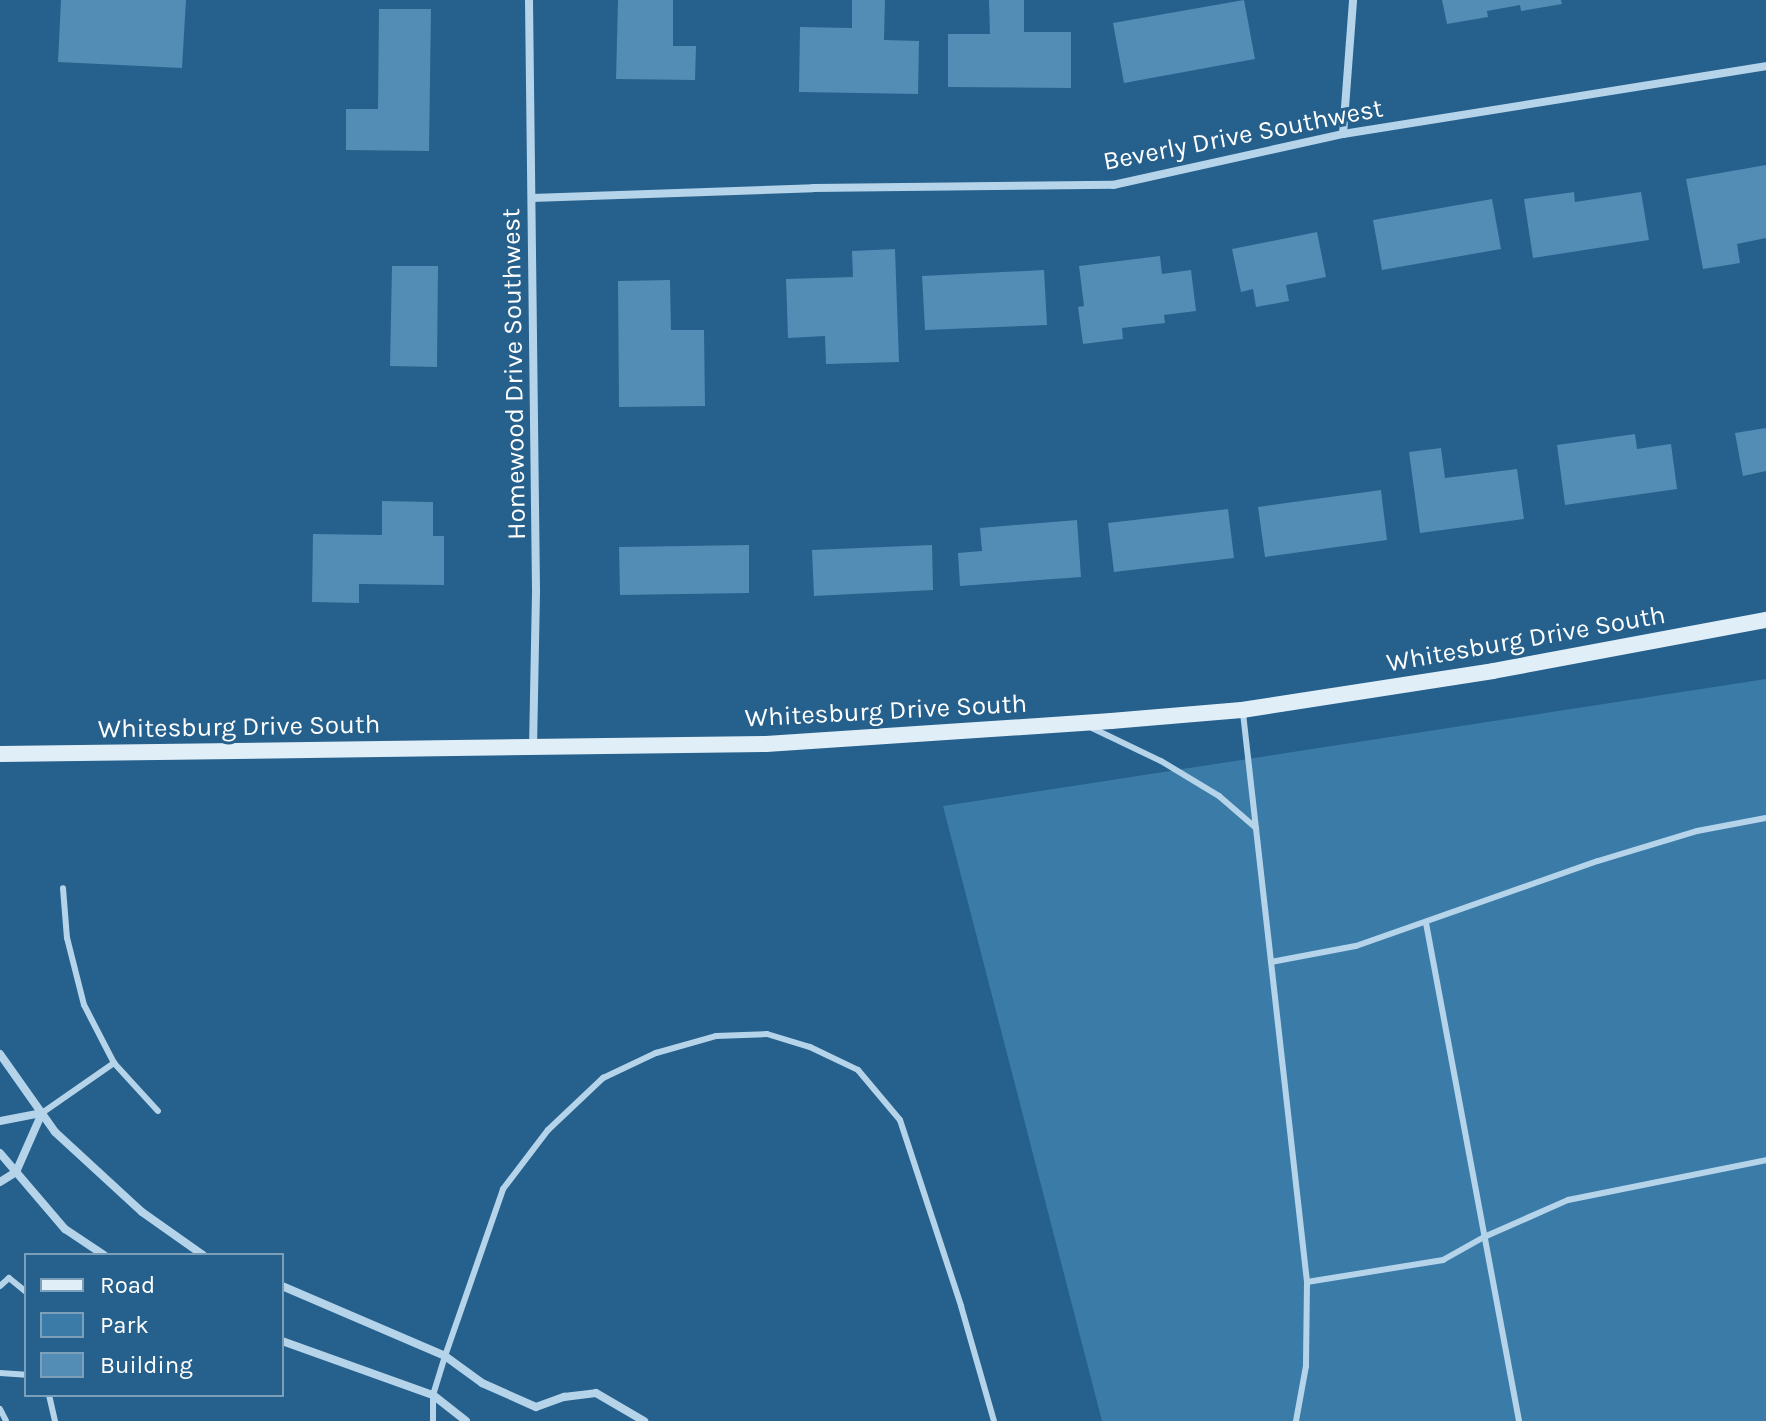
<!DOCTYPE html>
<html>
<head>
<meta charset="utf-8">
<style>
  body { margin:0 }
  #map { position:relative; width:1766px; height:1421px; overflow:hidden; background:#26608c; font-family:Karla,sans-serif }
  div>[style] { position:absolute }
  .green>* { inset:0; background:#3b7ba8 }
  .building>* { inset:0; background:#538cb4 }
  .lane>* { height:6px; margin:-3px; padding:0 3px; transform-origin:3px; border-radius:3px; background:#b5d4ea }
  .street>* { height:8px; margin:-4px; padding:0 4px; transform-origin:4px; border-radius:4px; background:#b5d4ea }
  .secondary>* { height:16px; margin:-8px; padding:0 8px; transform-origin:8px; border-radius:8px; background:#e0eef8 }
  span { translate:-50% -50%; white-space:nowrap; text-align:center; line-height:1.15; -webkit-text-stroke:6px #26608c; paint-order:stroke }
  .street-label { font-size:26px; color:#fff }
  .legend { position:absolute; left:24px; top:1253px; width:260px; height:144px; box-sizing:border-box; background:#26608c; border:2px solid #7da0ba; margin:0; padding:10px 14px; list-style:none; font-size:24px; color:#fff }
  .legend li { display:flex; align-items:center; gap:16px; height:40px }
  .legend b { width:40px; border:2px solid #7da0ba }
</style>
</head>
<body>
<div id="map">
  <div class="green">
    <div style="clip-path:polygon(1766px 679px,1766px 1421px,1102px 1421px,943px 806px)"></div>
  </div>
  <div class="building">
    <div style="clip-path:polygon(61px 0,186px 0,182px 68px,58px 62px)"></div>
    <div style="clip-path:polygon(618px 0,673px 0,673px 46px,696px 46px,695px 80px,616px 79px)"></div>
    <div style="clip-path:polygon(852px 0,885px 0,884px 40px,919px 41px,918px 94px,799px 92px,800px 27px,852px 28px)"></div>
    <div style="clip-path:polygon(989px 0,1024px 0,1024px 32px,1071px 32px,1071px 88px,948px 87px,948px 34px,990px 34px)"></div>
    <div style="clip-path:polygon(1244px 0,1255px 59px,1124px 83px,1113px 23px)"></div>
    <div style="clip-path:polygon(1442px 0,1561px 0,1562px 4px,1521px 11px,1520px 5px,1487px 11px,1488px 17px,1447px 24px)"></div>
    <div style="clip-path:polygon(379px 9px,431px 9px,429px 151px,346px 150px,346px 109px,378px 109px)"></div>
    <div style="clip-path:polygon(1766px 165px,1766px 238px,1737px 244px,1740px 263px,1703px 269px,1686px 179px)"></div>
    <div style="clip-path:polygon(1574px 192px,1575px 202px,1641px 192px,1649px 240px,1533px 258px,1524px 199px)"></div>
    <div style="clip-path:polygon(1492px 199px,1501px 249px,1382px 270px,1373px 220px)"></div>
    <div style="clip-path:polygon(1317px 232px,1326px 277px,1286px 285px,1289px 301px,1256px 307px,1253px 289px,1241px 292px,1232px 249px)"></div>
    <div style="clip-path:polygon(895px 249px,899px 362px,826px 364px,825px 336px,788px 338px,786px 279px,853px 277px,852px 251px)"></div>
    <div style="clip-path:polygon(1160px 256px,1162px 274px,1191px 270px,1196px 311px,1164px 315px,1165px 323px,1122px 328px,1123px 339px,1083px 344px,1078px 307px,1084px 306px,1079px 266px)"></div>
    <div style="clip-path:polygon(392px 266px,438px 266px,437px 367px,390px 366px)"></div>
    <div style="clip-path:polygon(1044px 270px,1047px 325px,925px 330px,922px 276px)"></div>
    <div style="clip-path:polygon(670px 280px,671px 330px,704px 330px,705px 406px,619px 407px,618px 281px)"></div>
    <div style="clip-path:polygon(1766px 428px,1766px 471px,1743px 476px,1735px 433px)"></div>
    <div style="clip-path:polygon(1635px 434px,1637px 449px,1671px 444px,1677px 489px,1565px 505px,1557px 445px)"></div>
    <div style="clip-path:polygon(1441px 448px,1445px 478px,1517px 469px,1524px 519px,1420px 533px,1409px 452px)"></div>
    <div style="clip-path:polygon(1381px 490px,1387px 540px,1265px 557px,1258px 507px)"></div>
    <div style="clip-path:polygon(382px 501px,433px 502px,433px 536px,444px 536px,444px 585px,359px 584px,359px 603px,312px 602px,313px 534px,382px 535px)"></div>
    <div style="clip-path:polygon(1228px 509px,1234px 558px,1114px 572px,1108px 523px)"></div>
    <div style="clip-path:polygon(1077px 520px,1081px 577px,960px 586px,958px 553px,982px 551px,980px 528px)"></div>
    <div style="clip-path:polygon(749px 545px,749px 593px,620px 595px,619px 547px)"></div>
    <div style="clip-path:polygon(932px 545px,933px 590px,814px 596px,812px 550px)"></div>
  </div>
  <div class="lane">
    <div style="left:1243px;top:713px;width:573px;rotate:83.58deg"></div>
    <div style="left:1307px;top:1282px;width:84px;rotate:90.7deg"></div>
    <div style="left:1306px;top:1366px;width:56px;rotate:100.3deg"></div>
    <div style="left:1092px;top:728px;width:76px;rotate:25.6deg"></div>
    <div style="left:1161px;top:761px;width:68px;rotate:31.1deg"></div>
    <div style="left:1219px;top:796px;width:49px;rotate:40.9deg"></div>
    <div style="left:1426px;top:923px;width:507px;rotate:79.42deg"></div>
    <div style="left:1271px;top:962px;width:86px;rotate:-10.7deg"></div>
    <div style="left:1356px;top:946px;width:256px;rotate:-19.4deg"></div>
    <div style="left:1598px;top:861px;width:103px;rotate:-16.9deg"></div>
    <div style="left:1697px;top:831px;width:70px;rotate:-10.7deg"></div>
    <div style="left:114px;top:1063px;width:65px;rotate:47.5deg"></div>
    <div style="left:42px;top:1113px;width:88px;rotate:-34.8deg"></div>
    <div style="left:114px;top:1063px;width:65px;rotate:-117.3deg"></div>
    <div style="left:84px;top:1005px;width:69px;rotate:-104.2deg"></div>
    <div style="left:67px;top:938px;width:50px;rotate:-94.6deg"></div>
    <div style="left:1307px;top:1282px;width:138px;rotate:-9.2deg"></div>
    <div style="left:1443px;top:1260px;width:47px;rotate:-29.3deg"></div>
    <div style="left:1484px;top:1237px;width:92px;rotate:-23.8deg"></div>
    <div style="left:1568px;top:1200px;width:202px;rotate:-11.4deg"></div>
    <div style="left:0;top:1286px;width:12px;rotate:-42deg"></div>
    <div style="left:9px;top:1278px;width:22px;rotate:39deg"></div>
    <div style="left:0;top:1373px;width:26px;rotate:4deg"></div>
    <div style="left:49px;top:1395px;width:27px;rotate:77deg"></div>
    <div style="left:0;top:1409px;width:13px;rotate:63deg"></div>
    <div style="left:433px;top:1421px;width:26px;rotate:-90deg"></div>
    <div style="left:433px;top:1395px;width:41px;rotate:-72.9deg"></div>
    <div style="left:445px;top:1356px;width:177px;rotate:-70.8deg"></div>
    <div style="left:503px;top:1189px;width:74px;rotate:-52.7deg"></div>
    <div style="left:548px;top:1130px;width:76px;rotate:-43.4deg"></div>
    <div style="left:603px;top:1078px;width:59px;rotate:-25.3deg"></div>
    <div style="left:656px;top:1053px;width:62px;rotate:-15.8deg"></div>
    <div style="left:716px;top:1036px;width:51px;rotate:-2.2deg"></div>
    <div style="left:767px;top:1034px;width:45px;rotate:16.8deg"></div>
    <div style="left:810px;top:1047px;width:53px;rotate:25.6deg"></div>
    <div style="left:858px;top:1070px;width:65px;rotate:50deg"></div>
    <div style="left:900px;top:1120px;width:196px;rotate:71.8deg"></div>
    <div style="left:961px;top:1306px;width:120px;rotate:74deg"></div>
  </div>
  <div class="street">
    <div style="left:529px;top:0;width:592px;rotate:89.32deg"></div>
    <div style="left:536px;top:592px;width:155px;rotate:91.1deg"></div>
    <div style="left:1343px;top:134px;width:134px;rotate:-85.7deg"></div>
    <div style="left:532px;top:198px;width:281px;rotate:-2deg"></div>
    <div style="left:813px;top:188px;width:300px;rotate:-0.6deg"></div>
    <div style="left:1113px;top:185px;width:236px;rotate:-12.5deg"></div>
    <div style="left:1343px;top:134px;width:428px;rotate:-9.1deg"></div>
    <div style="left:0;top:1054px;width:95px;rotate:54.8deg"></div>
    <div style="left:55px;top:1132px;width:118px;rotate:42.6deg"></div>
    <div style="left:142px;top:1212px;width:75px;rotate:35.2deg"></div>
    <div style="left:0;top:1121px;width:43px;rotate:-10.8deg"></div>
    <div style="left:42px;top:1113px;width:64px;rotate:113.8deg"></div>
    <div style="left:16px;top:1172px;width:19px;rotate:148deg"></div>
    <div style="left:0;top:1153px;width:100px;rotate:49.5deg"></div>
    <div style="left:65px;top:1229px;width:47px;rotate:33.7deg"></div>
    <div style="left:282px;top:1286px;width:177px;rotate:23.2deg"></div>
    <div style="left:445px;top:1356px;width:46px;rotate:36.1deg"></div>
    <div style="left:482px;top:1383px;width:59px;rotate:24deg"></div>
    <div style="left:536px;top:1407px;width:30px;rotate:-20deg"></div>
    <div style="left:564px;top:1397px;width:32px;rotate:-7deg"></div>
    <div style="left:596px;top:1393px;width:56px;rotate:30.3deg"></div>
    <div style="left:282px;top:1341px;width:160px;rotate:19.7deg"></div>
    <div style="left:433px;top:1395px;width:42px;rotate:38.2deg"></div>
  </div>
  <div class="secondary">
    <div style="left:0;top:754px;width:766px;rotate:-0.75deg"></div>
    <div style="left:766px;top:744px;width:346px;rotate:-3.8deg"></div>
    <div style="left:1111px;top:721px;width:131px;rotate:-4.8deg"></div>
    <div style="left:1242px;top:710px;width:254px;rotate:-8.8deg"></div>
    <div style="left:1493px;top:671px;width:278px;rotate:-10.6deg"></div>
  </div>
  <div class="street-label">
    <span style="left:1243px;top:135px;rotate:-11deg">Beverly Drive Southwest</span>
    <span style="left:514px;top:374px;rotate:-91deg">Homewood Drive Southwest</span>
    <span style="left:1526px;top:639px;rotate:-10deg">Whitesburg Drive South</span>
    <span style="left:886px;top:711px;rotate:-3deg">Whitesburg Drive South</span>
    <span style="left:239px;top:727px;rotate:-1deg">Whitesburg Drive South</span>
  </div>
  <ul class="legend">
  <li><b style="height:10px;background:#e0eef8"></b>Road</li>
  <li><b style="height:22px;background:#3b7ba8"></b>Park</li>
  <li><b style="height:22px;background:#538cb4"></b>Building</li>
  </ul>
</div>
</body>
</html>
